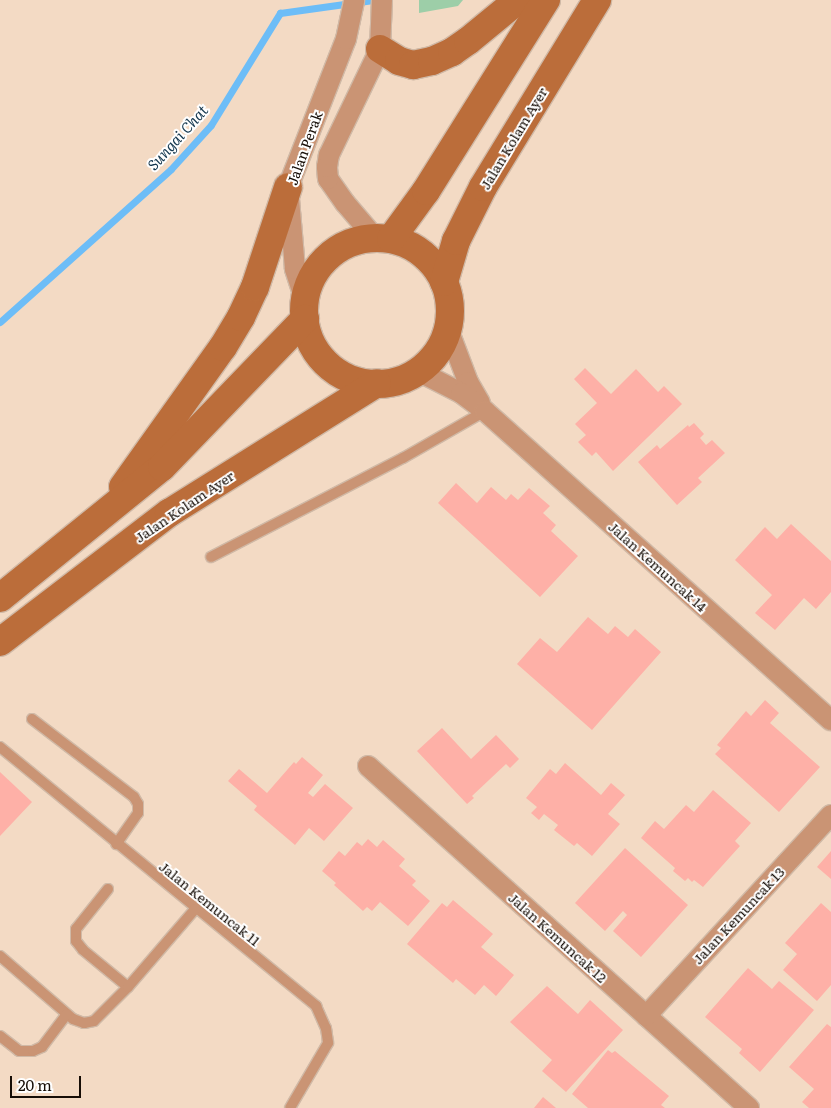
<!DOCTYPE html>
<html>
<head>
<meta charset="utf-8">
<style>
  body { margin:0 }
  #map { position:relative; width:831px; height:1108px; overflow:hidden; background:#f3dac4; font-family:Literata,serif }
  div>[style] { position:absolute }
  .green>* { inset:0; background:#9dcea8 }
  .stream>* { height:7px; margin:-3.5px; padding:0 3.5px; transform-origin:3.5px; border-radius:3.5px; background:#6dbdf7 }
  .building>* { inset:0; background:#feb0a7 }
  .roads { filter:drop-shadow(1px 0 #d0b9a6) drop-shadow(-1px 0 #d0b9a6) drop-shadow(0 1px #d0b9a6) drop-shadow(0 -1px #d0b9a6) }
  .lane>* { height:10px; margin:-5px; padding:0 5px; transform-origin:5px; border-radius:5px; background:#ca9474 }
  .street>* { height:20px; margin:-10px; padding:0 10px; transform-origin:10px; border-radius:10px; background:#ca9474 }
  .secondary>* { height:28px; margin:-14px; padding:0 14px; transform-origin:14px; border-radius:14px; background:#bb6d3a }
  .secondary>.ring { margin:-14px; padding:0; box-sizing:content-box; background:none; border:28px solid #bb6d3a; border-radius:50% }
  span { translate:-50% -50%; white-space:nowrap; text-align:center; line-height:1.15; -webkit-text-stroke:4px #fff; paint-order:stroke }
  .street-label { font-size:14px; color:#160d06 }
  .water-label { font-size:15px; color:#15384f; font-style:italic }
  .scale { position:absolute; left:10px; top:1076px; width:71px; height:22px; box-sizing:border-box; border:2px solid #160d06; border-top:0; padding-left:6px; font-size:15px; line-height:18px; white-space:nowrap; color:#160d06; -webkit-text-stroke:4px #fff; paint-order:stroke }
</style>
</head>
<body>
<div id="map">
  <div class="green">
    <div style="clip-path:polygon(419px 0,463px 0,458px 6px,419px 13px)"></div>
  </div>
  <div class="stream">
    <div style="left:0;top:322px;width:229px;rotate:-41.8deg"></div>
    <div style="left:171px;top:169px;width:59px;rotate:-47.7deg"></div>
    <div style="left:211px;top:125px;width:132px;rotate:-58.4deg"></div>
    <div style="left:280px;top:13px;width:94px;rotate:-8deg"></div>
  </div>
  <div class="building">
    <div style="clip-path:polygon(585px 368px,611px 394px,636px 369px,658px 392px,664px 386px,682px 404px,613px 471px,596px 452px,592px 456px,578px 442px,586px 435px,575px 424px,597px 403px,574px 379px)"></div>
    <div style="clip-path:polygon(694px 423px,704px 434px,700px 438px,706px 445px,712px 440px,725px 453px,698px 478px,702px 482px,677px 505px,638px 462px,657px 445px,660px 449px,688px 425px,689px 427px)"></div>
    <div style="clip-path:polygon(456px 483px,477px 503px,491px 487px,506px 500px,511px 494px,518px 500px,529px 488px,550px 506px,543px 513px,556px 525px,551px 531px,578px 556px,540px 597px,438px 503px)"></div>
    <div style="clip-path:polygon(791px 524px,831px 561px,831px 592px,816px 609px,804px 598px,775px 630px,755px 613px,772px 595px,735px 560px,765px 527px,777px 539px)"></div>
    <div style="clip-path:polygon(588px 617px,608px 634px,615px 626px,628px 637px,635px 629px,661px 652px,592px 730px,517px 664px,540px 638px,557px 652px)"></div>
    <div style="clip-path:polygon(765px 700px,779px 713px,770px 723px,820px 767px,779px 812px,715px 754px,721px 748px,717px 745px,746px 711px,751px 716px)"></div>
    <div style="clip-path:polygon(442px 728px,471px 759px,496px 735px,519px 759px,510px 768px,506px 764px,472px 796px,474px 798px,467px 804px,417px 751px)"></div>
    <div style="clip-path:polygon(302px 757px,323px 775px,308px 793px,313px 797px,325px 784px,353px 808px,324px 841px,309px 828px,295px 845px,254px 810px,257px 806px,228px 781px,239px 769px,267px 793px,294px 762px,296px 764px)"></div>
    <div style="clip-path:polygon(565px 763px,601px 795px,611px 783px,625px 795px,608px 814px,620px 824px,592px 856px,577px 843px,574px 846px,554px 830px,558px 825px,544px 814px,539px 820px,531px 813px,537px 807px,526px 798px,550px 769px,556px 774px)"></div>
    <div style="clip-path:polygon(0 772px,32px 802px,0 836px)"></div>
    <div style="clip-path:polygon(713px 790px,751px 823px,735px 841px,740px 846px,703px 887px,694px 880px,692px 882px,688px 878px,685px 881px,673px 871px,675px 868px,641px 838px,655px 821px,664px 829px,686px 805px,694px 812px)"></div>
    <div style="clip-path:polygon(368px 839px,377px 847px,383px 840px,405px 859px,399px 866px,416px 881px,412px 885px,430px 901px,408px 926px,380px 902px,372px 911px,367px 907px,363px 911px,334px 885px,336px 883px,322px 871px,339px 851px,345px 856px,357px 842px,362px 846px)"></div>
    <div style="clip-path:polygon(625px 848px,688px 905px,641px 957px,613px 931px,627px 915px,623px 911px,605px 931px,575px 903px)"></div>
    <div style="clip-path:polygon(831px 851px,831px 879px,817px 867px)"></div>
    <div style="clip-path:polygon(453px 900px,493px 934px,481px 947px,514px 975px,496px 996px,484px 985px,475px 995px,456px 979px,453px 983px,407px 944px,442px 903px,447px 907px)"></div>
    <div style="clip-path:polygon(821px 903px,831px 912px,831px 985px,817px 1001px,783px 970px,797px 954px,785px 943px)"></div>
    <div style="clip-path:polygon(748px 968px,772px 989px,779px 981px,814px 1010px,760px 1072px,739px 1053px,742px 1049px,705px 1017px)"></div>
    <div style="clip-path:polygon(547px 986px,578px 1014px,590px 1000px,623px 1030px,566px 1092px,542px 1071px,552px 1060px,510px 1022px)"></div>
    <div style="clip-path:polygon(827px 1024px,831px 1027px,831px 1108px,809px 1108px,802px 1102px,814px 1089px,789px 1067px)"></div>
    <div style="clip-path:polygon(608px 1050px,612px 1053px,615px 1051px,669px 1096px,661px 1105px,665px 1108px,588px 1108px,572px 1094px)"></div>
    <div style="clip-path:polygon(543px 1097px,556px 1108px,534px 1108px)"></div>
  </div>
  <div class="roads">
    <div class="lane">
      <div style="left:211px;top:557px;width:216px;rotate:-27.3deg"></div>
      <div style="left:403px;top:458px;width:95px;rotate:-29.8deg"></div>
      <div style="left:32px;top:719px;width:128px;rotate:37.4deg"></div>
      <div style="left:134px;top:797px;width:8px;rotate:60deg"></div>
      <div style="left:138px;top:804px;width:9px;rotate:90deg"></div>
      <div style="left:138px;top:813px;width:38px;rotate:125deg"></div>
      <div style="left:0;top:747px;width:409px;rotate:39.3deg"></div>
      <div style="left:316px;top:1006px;width:24px;rotate:66deg"></div>
      <div style="left:326px;top:1028px;width:15px;rotate:82deg"></div>
      <div style="left:328px;top:1043px;width:75px;rotate:120.3deg"></div>
      <div style="left:108px;top:889px;width:51px;rotate:128.7deg"></div>
      <div style="left:76px;top:929px;width:12px;rotate:90deg"></div>
      <div style="left:76px;top:941px;width:11px;rotate:52deg"></div>
      <div style="left:83px;top:950px;width:58px;rotate:39.4deg"></div>
      <div style="left:0;top:956px;width:96px;rotate:40.8deg"></div>
      <div style="left:73px;top:1019px;width:12px;rotate:20deg"></div>
      <div style="left:84px;top:1023px;width:10px;rotate:-11deg"></div>
      <div style="left:94px;top:1021px;width:48px;rotate:-45deg"></div>
      <div style="left:128px;top:987px;width:103px;rotate:-49.3deg"></div>
      <div style="left:0;top:1036px;width:24px;rotate:38deg"></div>
      <div style="left:19px;top:1051px;width:14px"></div>
      <div style="left:33px;top:1051px;width:10px;rotate:-24deg"></div>
      <div style="left:42px;top:1047px;width:41px;rotate:-52.9deg"></div>
    </div>
    <div class="street">
      <div style="left:375px;top:238px;width:46px;rotate:-130.6deg"></div>
      <div style="left:345px;top:203px;width:29px;rotate:-125deg"></div>
      <div style="left:328px;top:179px;width:12px;rotate:-95deg"></div>
      <div style="left:327px;top:167px;width:12px;rotate:-81deg"></div>
      <div style="left:329px;top:155px;width:118px;rotate:-64.3deg"></div>
      <div style="left:380px;top:49px;width:49px;rotate:-87.7deg"></div>
      <div style="left:305px;top:300px;width:33px;rotate:-108deg"></div>
      <div style="left:295px;top:269px;width:82px;rotate:-94.9deg"></div>
      <div style="left:288px;top:187px;width:159px;rotate:-68.6deg"></div>
      <div style="left:346px;top:39px;width:40px;rotate:-78deg"></div>
      <div style="left:448px;top:329px;width:57px;rotate:69.3deg"></div>
      <div style="left:468px;top:382px;width:24px;rotate:60deg"></div>
      <div style="left:418px;top:371px;width:48px;rotate:27.1deg"></div>
      <div style="left:461px;top:393px;width:30px;rotate:37deg"></div>
      <div style="left:485px;top:411px;width:464px;rotate:41.8deg"></div>
      <div style="left:368px;top:766px;width:512px;rotate:41.91deg"></div>
      <div style="left:646px;top:1016px;width:273px;rotate:-47.4deg"></div>
    </div>
    <div class="secondary">
      <div style="left:380px;top:49px;width:22px;rotate:32deg"></div>
      <div style="left:399px;top:61px;width:15px;rotate:16deg"></div>
      <div style="left:413px;top:65px;width:19px;rotate:-12deg"></div>
      <div style="left:432px;top:61px;width:22px;rotate:-24deg"></div>
      <div style="left:452px;top:52px;width:19px;rotate:-35deg"></div>
      <div style="left:468px;top:41px;width:65px;rotate:-39.4deg"></div>
      <div class="ring" style="left:304px;top:238px;width:118px;height:118px"></div>
      <div style="left:391px;top:239px;width:59px;rotate:-53.9deg"></div>
      <div style="left:426px;top:191px;width:226px;rotate:-57.9deg"></div>
      <div style="left:444px;top:282px;width:43px;rotate:-73.7deg"></div>
      <div style="left:456px;top:241px;width:60px;rotate:-63.4deg"></div>
      <div style="left:483px;top:187px;width:219px;rotate:-58.6deg"></div>
      <div style="left:123px;top:487px;width:172px;rotate:-54.5deg"></div>
      <div style="left:223px;top:347px;width:35px;rotate:-59deg"></div>
      <div style="left:241px;top:317px;width:33px;rotate:-65deg"></div>
      <div style="left:255px;top:287px;width:105px;rotate:-71.7deg"></div>
      <div style="left:0;top:598px;width:208px;rotate:-39deg"></div>
      <div style="left:162px;top:467px;width:206px;rotate:-46deg"></div>
      <div style="left:0;top:642px;width:213px;rotate:-37.4deg"></div>
      <div style="left:169px;top:513px;width:245px;rotate:-32deg"></div>
    </div>
  </div>
  <div class="street-label">
    <span style="left:513px;top:138px;rotate:-59deg">Jalan Kolam Ayer</span>
    <span style="left:304px;top:148px;rotate:-70deg">Jalan Perak</span>
    <span style="left:184px;top:506px;rotate:-34deg">Jalan Kolam Ayer</span>
    <span style="left:658px;top:566px;rotate:42deg">Jalan Kemuncak 14</span>
    <span style="left:210px;top:903px;rotate:39deg">Jalan Kemuncak 11</span>
    <span style="left:738px;top:915px;rotate:-47deg">Jalan Kemuncak 13</span>
    <span style="left:558px;top:937px;rotate:42deg">Jalan Kemuncak 12</span>
  </div>
  <div class="water-label">
    <span style="left:177px;top:137px;rotate:-48deg">Sungai Chat</span>
  </div>
  <div class="scale">20 m</div>
</div>
</body>
</html>
